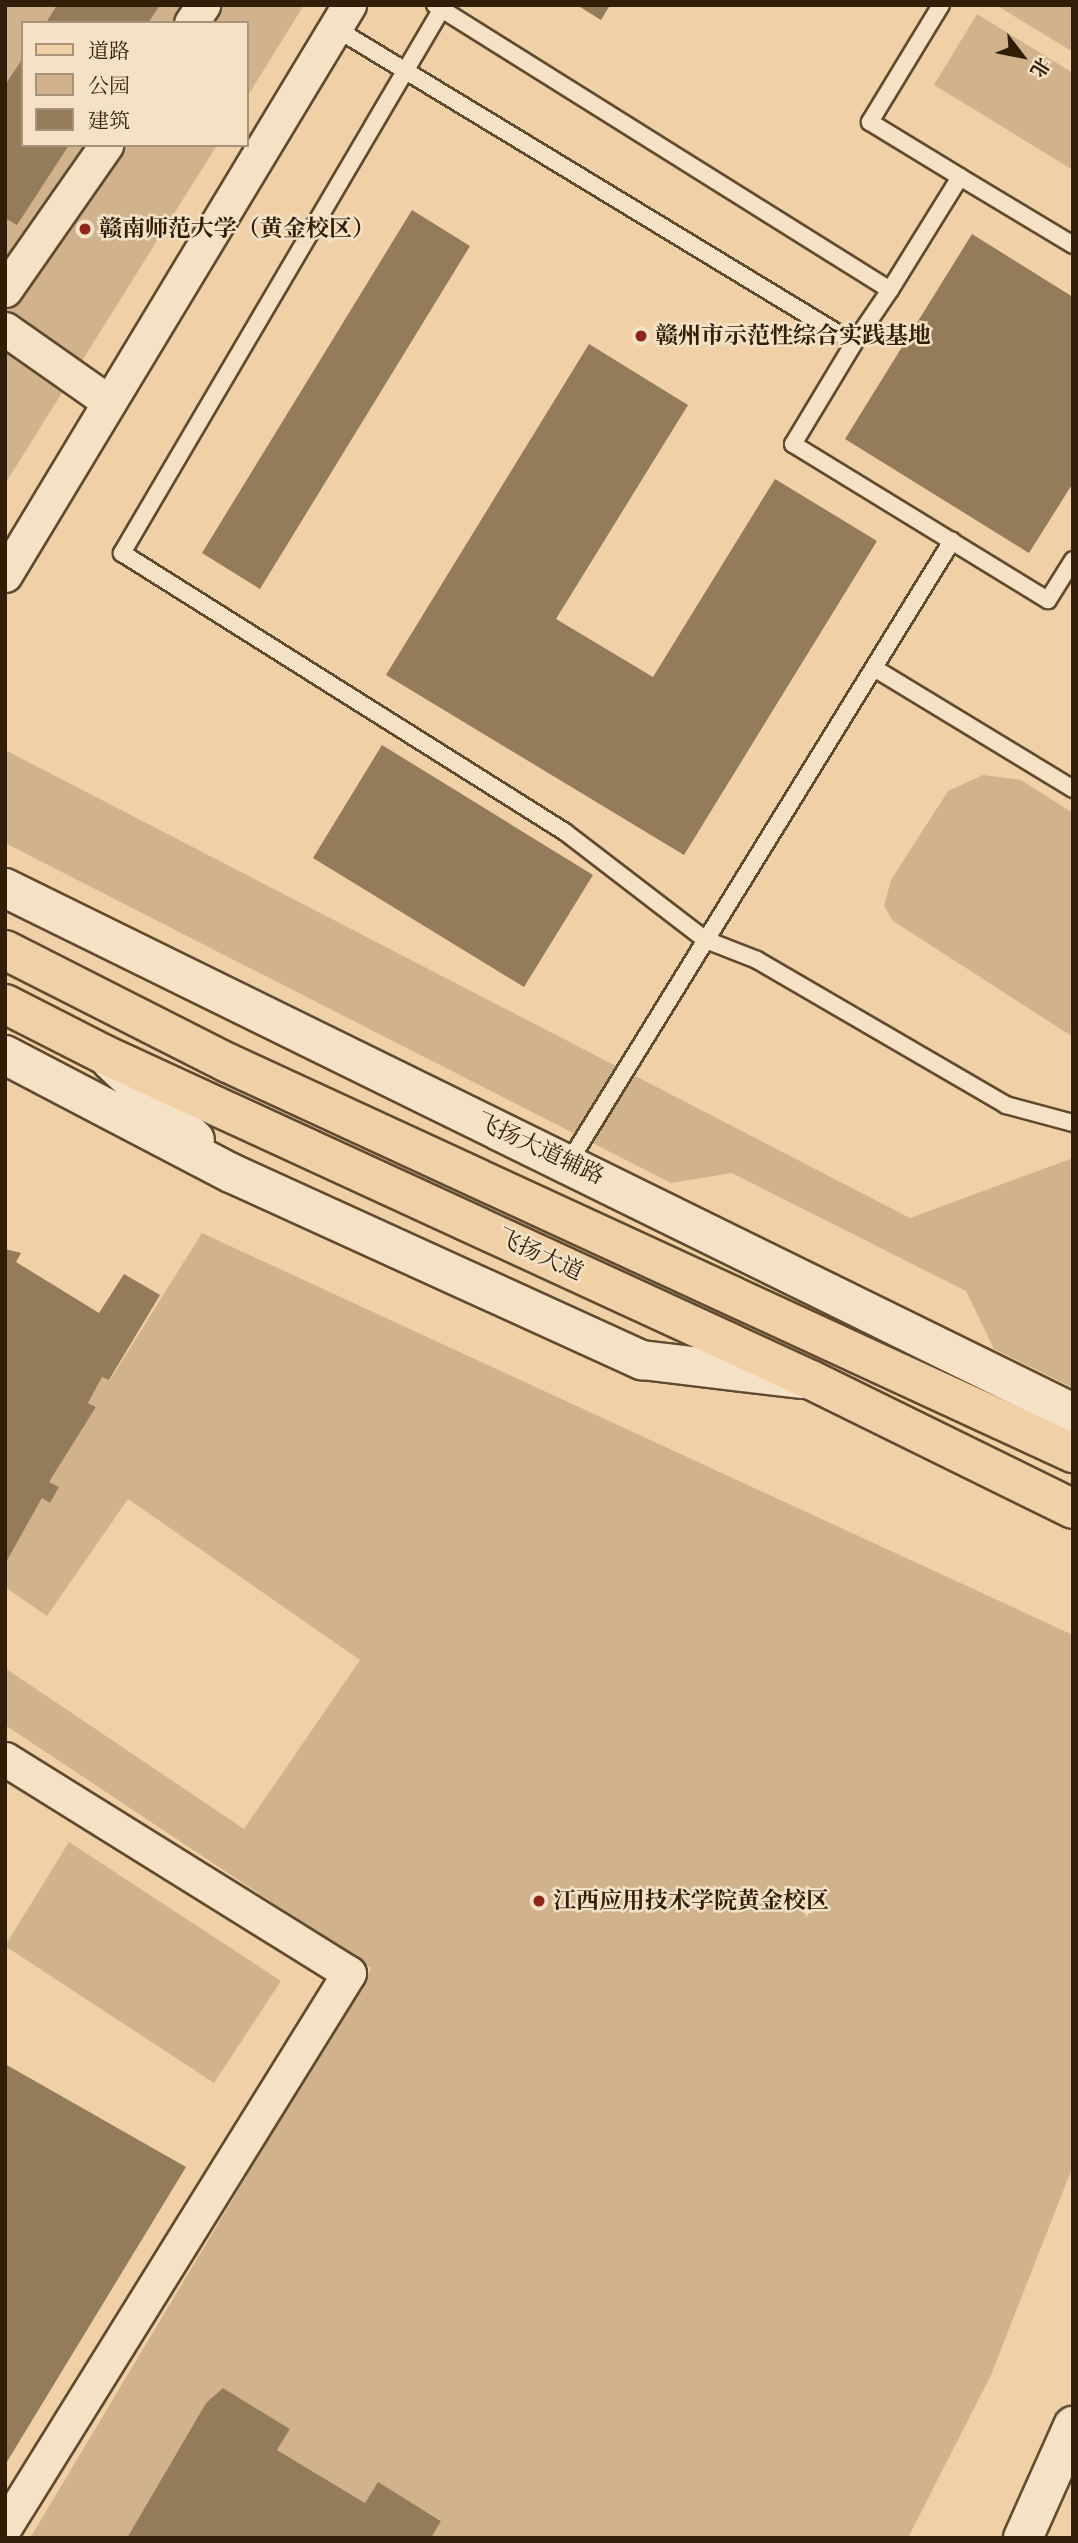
<!DOCTYPE html>
<html>
<head>
<meta charset="utf-8">
<style>
  body { margin:0 }
  #map { position:relative; width:1078px; height:2543px; overflow:hidden; background:#f0d1a7; font-family:"IM FELL Double Pica","Noto Serif SC",serif }
  div>[style] { position:absolute }
  .green>* { inset:0; background:#d0b38c }
  .building>* { inset:0; background:#947b5a }
  .roads { filter:drop-shadow(2px 0 #614b2f) drop-shadow(-2px 0 #614b2f) drop-shadow(0 2px #614b2f) drop-shadow(0 -2px #614b2f) }
  .service>* { height:16px; margin:-8px; padding:0 8px; transform-origin:8px; border-radius:8px; background:#f5e1c6 }
  .minor>* { height:33px; margin:-16.5px; padding:0 16.5px; transform-origin:16.5px; border-radius:16.5px; background:#f5e1c6 }
  .tertiary>* { height:38px; margin:-19px; padding:0 19px; transform-origin:19px; border-radius:19px; background:#f5e1c6 }
  .primary>* { height:38px; margin:-19px; padding:0 19px; transform-origin:19px; border-radius:19px; background:#f0d1a7 }
  .dots>* { width:19px; height:19px; translate:-50% -50%; box-sizing:border-box; border:4px solid #f5e1c6; border-radius:50% }
  span { translate:-50% -50%; white-space:nowrap; text-align:center; line-height:1.15; -webkit-text-stroke:5px #f5e1c6; paint-order:stroke }
  .poi-label { font-size:23px; color:#311e07; font-weight:700 }
  .left { translate:0 -50%; text-align:left }
  .street-label { font-size:23px; color:#311e07 }
  .frame { position:absolute; inset:0; border:7px solid #311e07; pointer-events:none }
  .legend { position:absolute; left:21px; top:21px; width:228px; height:126px; box-sizing:border-box; background:#f5e1c6; border:2px solid #a7937a; margin:0; padding:9px 12px; list-style:none; font-size:21px; color:#311e07 }
  .legend li { display:flex; align-items:center; gap:14px; height:35px }
  .legend b { width:35px; border:2px solid #a7937a }
  .north { position:absolute; left:987px; top:21px; width:70px; height:70px; -webkit-text-stroke:5px #f5e1c6; paint-order:stroke; rotate:122deg; font-size:19px; font-weight:700; line-height:28px; text-align:center; color:#311e07 }
  .north::after { content:''; display:block; margin:auto; width:24px; height:32px; background:#311e07; clip-path:polygon(50% 0,100% 100%,50% 72%,0 100%) }
</style>
</head>
<body>
<div id="map">
  <div class="green">
    <div style="clip-path:polygon(5px 5px,304px 5px,247px 97px,247px 23px,23px 23px,23px 145px,217px 145px,5px 484px)"></div>
    <div style="clip-path:polygon(996px 5px,1073px 5px,1073px 52px)"></div>
    <div style="clip-path:polygon(977px 14px,1073px 73px,1073px 170px,934px 85px)"></div>
    <div style="clip-path:polygon(5px 750px,910px 1218px,1073px 1158px,1073px 1388px,994px 1349px,966px 1291px,732px 1173px,671px 1183px,5px 843px)"></div>
    <div style="clip-path:polygon(983px 775px,1021px 780px,1073px 813px,1073px 1037px,893px 921px,884px 906px,891px 880px,948px 791px)"></div>
    <div style="clip-path:polygon(202px 1233px,1073px 1635px,1073px 2166px,991px 2375px,908px 2538px,431px 2538px,441px 2520px,378px 2483px,365px 2503px,277px 2450px,290px 2429px,223px 2388px,206px 2403px,127px 2538px,30px 2538px,371px 1968px,5px 1725px,5px 1668px,244px 1829px,360px 1660px,128px 1499px,47px 1616px,5px 1587px,5px 1564px,42px 1498px,50px 1503px,58px 1488px,49px 1482px,96px 1407px,88px 1403px,102px 1377px,110px 1380px)"></div>
    <div style="clip-path:polygon(69px 1842px,281px 1981px,214px 2083px,5px 1946px)"></div>
  </div>
  <div class="building">
    <div style="clip-path:polygon(57px 5px,160px 5px,148px 23px,46px 23px)"></div>
    <div style="clip-path:polygon(577px 5px,610px 5px,601px 20px)"></div>
    <div style="clip-path:polygon(23px 58px,23px 145px,69px 145px,17px 225px,5px 218px,5px 85px)"></div>
    <div style="clip-path:polygon(412px 210px,470px 246px,260px 589px,202px 553px)"></div>
    <div style="clip-path:polygon(972px 234px,1073px 297px,1073px 483px,1029px 553px,845px 439px)"></div>
    <div style="clip-path:polygon(589px 344px,688px 405px,556px 619px,653px 677px,775px 479px,877px 541px,684px 855px,386px 675px)"></div>
    <div style="clip-path:polygon(382px 745px,593px 875px,524px 987px,313px 858px)"></div>
    <div style="clip-path:polygon(5px 1249px,21px 1253px,16px 1262px,99px 1313px,124px 1274px,160px 1295px,109px 1380px,102px 1377px,88px 1403px,96px 1407px,49px 1482px,59px 1487px,50px 1503px,42px 1498px,5px 1564px)"></div>
    <div style="clip-path:polygon(5px 2064px,186px 2167px,5px 2465px)"></div>
    <div style="clip-path:polygon(223px 2388px,290px 2429px,277px 2450px,365px 2503px,378px 2482px,441px 2521px,431px 2538px,127px 2538px,206px 2403px)"></div>
  </div>
  <div class="roads">
    <div class="service">
      <div style="left:435px;top:5px;width:537px;rotate:32.06deg"></div>
      <div style="left:890px;top:290px;width:133px;rotate:-58.2deg"></div>
      <div style="left:960px;top:177px;width:132px;rotate:31deg"></div>
      <div style="left:444px;top:5px;width:636px;rotate:120.44deg"></div>
      <div style="left:122px;top:553px;width:524px;rotate:32.2deg"></div>
      <div style="left:565px;top:832px;width:178px;rotate:37.5deg"></div>
      <div style="left:706px;top:940px;width:55px;rotate:21.4deg"></div>
      <div style="left:757px;top:960px;width:288px;rotate:30.2deg"></div>
      <div style="left:1006px;top:1105px;width:69px;rotate:15deg"></div>
      <div style="left:941px;top:5px;width:137px;rotate:121.3deg"></div>
      <div style="left:870px;top:122px;width:105px;rotate:31.4deg"></div>
      <div style="left:335px;top:28px;width:607px;rotate:31.26deg"></div>
      <div style="left:854px;top:343px;width:118px;rotate:121.1deg"></div>
      <div style="left:793px;top:444px;width:299px;rotate:31.5deg"></div>
      <div style="left:1048px;top:600px;width:47px;rotate:-58deg"></div>
      <div style="left:854px;top:343px;width:64px;rotate:-55.8deg"></div>
      <div style="left:874px;top:668px;width:233px;rotate:31.3deg"></div>
      <div style="left:569px;top:1162px;width:730px;rotate:-58.34deg"></div>
    </div>
    <div class="minor">
      <div style="left:191px;top:23px;width:22px;rotate:-56deg"></div>
      <div style="left:5px;top:290px;width:177px;rotate:-55.1deg"></div>
      <div style="left:5px;top:329px;width:127px;rotate:35.1deg"></div>
      <div style="left:5px;top:575px;width:666px;rotate:-58.89deg"></div>
      <div style="left:5px;top:1759px;width:405px;rotate:31.9deg"></div>
      <div style="left:349px;top:1973px;width:652px;rotate:121.84deg"></div>
    </div>
    <div class="tertiary">
      <div style="left:5px;top:888px;width:1190px;rotate:26.18deg"></div>
      <div style="left:5px;top:1055px;width:255px;rotate:27.6deg"></div>
      <div style="left:231px;top:1173px;width:452px;rotate:24.5deg"></div>
      <div style="left:642px;top:1360px;width:160px;rotate:6.8deg"></div>
      <div style="left:111px;top:1061px;width:115px;rotate:43.2deg"></div>
      <div style="left:1023px;top:2538px;width:123px;rotate:-65.9deg"></div>
    </div>
    <div class="primary">
      <div style="left:5px;top:950px;width:250px;rotate:26.9deg"></div>
      <div style="left:228px;top:1063px;width:931px;rotate:24.78deg"></div>
      <div style="left:5px;top:1004px;width:112px;rotate:27deg"></div>
      <div style="left:105px;top:1055px;width:777px;rotate:24.72deg"></div>
      <div style="left:811px;top:1380px;width:292px;rotate:26.2deg"></div>
    </div>
  </div>
  <div class="dots">
    <div style="left:85px;top:229px;background:#8f2418"></div>
    <div style="left:641px;top:336px;background:#8f2418"></div>
    <div style="left:539px;top:1901px;background:#8f2418"></div>
  </div>
  <div class="poi-label">
    <span class="left" style="left:99px;top:229px">赣南师范大学（黄金校区）</span>
    <span class="left" style="left:655px;top:336px">赣州市示范性综合实践基地</span>
    <span class="left" style="left:553px;top:1901px">江西应用技术学院黄金校区</span>
  </div>
  <div class="street-label">
    <span style="left:540px;top:1149px;rotate:25deg">飞扬大道辅路</span>
    <span style="left:540px;top:1255px;rotate:25deg">飞扬大道</span>
  </div>
  <div class="frame"></div>
  <ul class="legend">
  <li><b style="height:9px;background:#f0d1a7"></b>道路</li>
  <li><b style="height:19px;background:#d0b38c"></b>公园</li>
  <li><b style="height:19px;background:#947b5a"></b>建筑</li>
  </ul>
  <div class="north">北</div>
</div>
</body>
</html>
